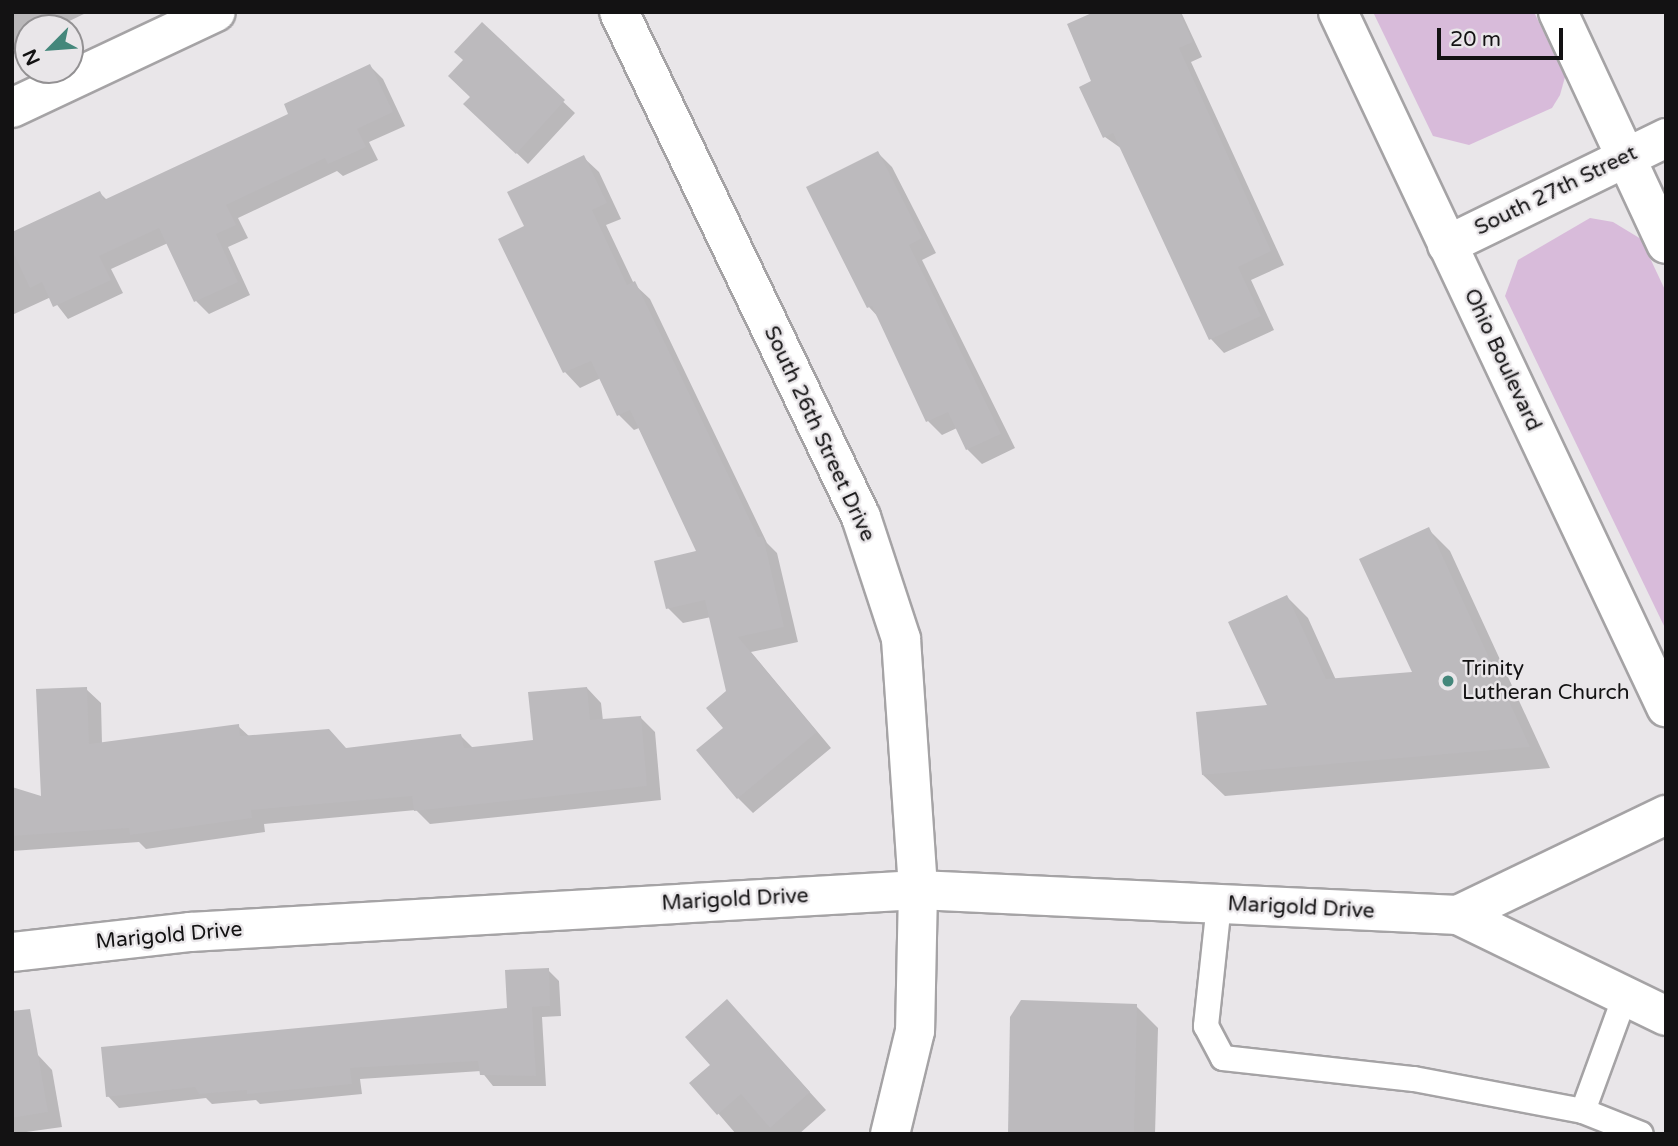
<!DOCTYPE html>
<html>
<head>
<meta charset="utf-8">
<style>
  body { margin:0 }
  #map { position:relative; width:1678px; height:1146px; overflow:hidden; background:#e9e6e9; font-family:"Varela Round",sans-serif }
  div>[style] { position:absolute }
  .green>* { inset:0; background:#d8bbda }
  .shadow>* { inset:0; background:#0003 }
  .building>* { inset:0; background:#bcbabd }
  .roads { filter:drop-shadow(2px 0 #a5a3a5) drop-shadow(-2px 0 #a5a3a5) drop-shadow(0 2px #a5a3a5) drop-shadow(0 -2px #a5a3a5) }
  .lane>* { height:24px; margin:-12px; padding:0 12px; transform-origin:12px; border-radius:12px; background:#fff }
  .street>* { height:38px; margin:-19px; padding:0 19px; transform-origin:19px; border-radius:19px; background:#fff }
  .secondary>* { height:38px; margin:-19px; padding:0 19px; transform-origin:19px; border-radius:19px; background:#fff }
  .dots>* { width:19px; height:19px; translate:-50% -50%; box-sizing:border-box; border:4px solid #e9e6e9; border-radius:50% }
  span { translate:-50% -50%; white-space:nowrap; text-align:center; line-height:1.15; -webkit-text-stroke:5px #e9e6e9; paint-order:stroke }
  .street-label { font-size:21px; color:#131213 }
  .poi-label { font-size:21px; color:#131213 }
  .left { translate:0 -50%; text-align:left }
  .frame { position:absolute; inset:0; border:14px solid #131213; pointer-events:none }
  .north { position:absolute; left:14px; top:14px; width:70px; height:70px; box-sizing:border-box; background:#e9e6e9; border:2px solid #939193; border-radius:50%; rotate:245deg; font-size:19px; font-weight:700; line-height:28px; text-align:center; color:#131213 }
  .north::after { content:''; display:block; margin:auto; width:24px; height:32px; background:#44877b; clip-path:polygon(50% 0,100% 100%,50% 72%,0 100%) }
  .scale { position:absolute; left:1437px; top:28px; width:126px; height:32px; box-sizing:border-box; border:4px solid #131213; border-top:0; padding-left:9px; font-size:21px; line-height:24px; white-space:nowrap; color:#131213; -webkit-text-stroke:5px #e9e6e9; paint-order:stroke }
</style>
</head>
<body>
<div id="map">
  <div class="green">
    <div style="clip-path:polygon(1373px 12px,1534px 12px,1565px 77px,1560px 95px,1552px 108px,1469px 145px,1433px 136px)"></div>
    <div style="clip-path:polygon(1590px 218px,1613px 222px,1641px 239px,1666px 292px,1666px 630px,1505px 296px,1518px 260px)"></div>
  </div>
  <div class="shadow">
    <div style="clip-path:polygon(12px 12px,88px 12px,55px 28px,28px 28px,28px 47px,12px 55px)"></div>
    <div style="clip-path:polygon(1093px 12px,1181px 12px,1202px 57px,1191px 62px,1284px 265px,1251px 280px,1274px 330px,1224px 353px,1211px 339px,1122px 149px,1105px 137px,1093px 82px)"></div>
    <div style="clip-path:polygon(482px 25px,575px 113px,528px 164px,466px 104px,472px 97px,465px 60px)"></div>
    <div style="clip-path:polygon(370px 66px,383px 79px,405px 126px,369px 142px,378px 160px,343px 176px,337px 171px,238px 218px,248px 238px,228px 247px,250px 295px,209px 314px,196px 301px,168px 243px,111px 269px,123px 293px,68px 319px,51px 297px,12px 315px,12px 234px,100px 193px,107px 200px,291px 115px)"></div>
    <div style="clip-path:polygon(878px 153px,892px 167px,936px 253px,922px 260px,1015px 448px,982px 464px,967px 449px,957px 428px,942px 435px,928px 421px,880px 319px,869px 307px,808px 188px)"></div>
    <div style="clip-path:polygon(583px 157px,599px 172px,621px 219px,606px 225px,634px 284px,650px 299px,767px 543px,777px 553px,798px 642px,751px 652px,831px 748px,753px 813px,738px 798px,725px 729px,728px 691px,711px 617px,683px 623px,668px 608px,698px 552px,639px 428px,634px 430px,619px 415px,601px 378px,580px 388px,565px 372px,501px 240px,526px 227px)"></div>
    <div style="clip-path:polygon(1428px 529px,1450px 551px,1550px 768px,1225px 796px,1203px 775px,1270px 707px,1287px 597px,1308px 618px,1336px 680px,1415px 673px)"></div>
    <div style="clip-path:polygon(587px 688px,601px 703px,603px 721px,640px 717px,655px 732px,661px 800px,430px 824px,416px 810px,264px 824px,265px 832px,146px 849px,139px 842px,12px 851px,12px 789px,43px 798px,86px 689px,101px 703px,102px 744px,238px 726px,250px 737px,347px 749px,461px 736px,474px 749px,535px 741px)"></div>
    <div style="clip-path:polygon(548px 970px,559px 981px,561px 1016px,542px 1017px,546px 1086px,493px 1086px,481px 1071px,360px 1079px,362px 1094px,260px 1104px,256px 1100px,212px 1104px,206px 1098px,119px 1108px,108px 1096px,509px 1010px)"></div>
    <div style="clip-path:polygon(727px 1001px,826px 1110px,799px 1134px,736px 1134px,692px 1083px,713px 1065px)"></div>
    <div style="clip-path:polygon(1136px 1006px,1158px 1028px,1155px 1134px,1009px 1134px)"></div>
    <div style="clip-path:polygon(37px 1054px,52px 1070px,62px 1127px,12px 1134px,12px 1059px)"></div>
  </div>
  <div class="building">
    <div style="clip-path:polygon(1094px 12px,1179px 12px,1193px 42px,1179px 48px,1271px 251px,1238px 267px,1261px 316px,1209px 340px,1113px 133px,1103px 138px,1079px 87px,1091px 81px,1067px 24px)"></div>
    <div style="clip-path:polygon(482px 22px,565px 100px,516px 154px,463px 104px,470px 97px,448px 76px,463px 60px,454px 52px)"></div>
    <div style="clip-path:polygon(370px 64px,393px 112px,357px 129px,366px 147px,328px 164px,325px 158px,226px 205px,236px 225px,216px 234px,238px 282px,194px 302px,159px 228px,99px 256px,111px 280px,53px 307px,42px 282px,30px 288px,12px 250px,12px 232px,100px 191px,104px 200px,288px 114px,284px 104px)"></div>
    <div style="clip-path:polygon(878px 151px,922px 238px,909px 245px,1001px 434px,966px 450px,948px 412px,926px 422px,872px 306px,867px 308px,806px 187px)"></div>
    <div style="clip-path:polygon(584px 155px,607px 203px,592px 210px,627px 285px,635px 281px,758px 537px,763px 536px,784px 627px,738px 637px,817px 732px,737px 799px,696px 750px,723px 728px,706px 708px,726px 691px,705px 600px,666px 609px,654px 561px,696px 551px,630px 410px,617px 416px,591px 361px,563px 373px,498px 239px,524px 226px,507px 192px)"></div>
    <div style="clip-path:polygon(1429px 527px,1530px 747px,1202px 775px,1196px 712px,1267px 705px,1228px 622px,1287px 595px,1326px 679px,1412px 672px,1359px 559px)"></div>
    <div style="clip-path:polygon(87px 687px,89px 744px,239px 724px,240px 736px,329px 729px,346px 748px,461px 734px,464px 748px,533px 740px,528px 692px,587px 687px,590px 720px,641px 716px,647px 786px,414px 811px,412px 796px,251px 810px,252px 818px,130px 835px,129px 828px,12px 836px,12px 787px,41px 796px,36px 689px)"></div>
    <div style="clip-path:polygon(549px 968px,550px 1006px,532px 1007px,536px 1076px,480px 1075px,478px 1061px,350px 1068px,352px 1084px,247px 1094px,247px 1090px,199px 1094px,195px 1087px,106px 1097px,101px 1047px,507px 1008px,505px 970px)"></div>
    <div style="clip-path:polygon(727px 999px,810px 1092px,770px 1128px,741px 1094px,717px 1115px,689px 1083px,710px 1065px,685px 1037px)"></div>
    <div style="clip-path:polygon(1021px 1000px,1137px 1004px,1134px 1134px,1008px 1134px,1010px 1017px)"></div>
    <div style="clip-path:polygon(30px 1009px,48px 1112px,12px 1118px,12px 1011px)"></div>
  </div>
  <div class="roads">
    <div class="lane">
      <div style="left:1219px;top:904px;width:123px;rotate:96.1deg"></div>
      <div style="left:1206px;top:1026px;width:36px;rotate:62deg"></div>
      <div style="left:1223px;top:1058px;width:192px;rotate:6.3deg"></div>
      <div style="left:1414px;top:1079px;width:172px;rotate:10.7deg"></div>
      <div style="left:1583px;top:1111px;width:62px;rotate:21.6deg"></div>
      <div style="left:1583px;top:1111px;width:122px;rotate:-69.9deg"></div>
    </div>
    <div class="street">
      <div style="left:619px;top:12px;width:560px;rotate:64.4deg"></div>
      <div style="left:861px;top:517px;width:128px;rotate:71.8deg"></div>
      <div style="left:901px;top:639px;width:252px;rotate:86.1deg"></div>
      <div style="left:918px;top:890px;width:141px;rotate:91.2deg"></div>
      <div style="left:915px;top:1031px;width:106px;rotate:103.6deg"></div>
      <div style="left:12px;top:108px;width:225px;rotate:-25.2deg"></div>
      <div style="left:1447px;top:245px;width:244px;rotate:-26deg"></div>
      <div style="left:1458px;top:915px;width:231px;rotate:-25.7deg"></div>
      <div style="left:12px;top:952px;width:179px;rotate:-6.4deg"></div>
      <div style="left:190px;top:932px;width:729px;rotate:-3.3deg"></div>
      <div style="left:918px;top:890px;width:541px;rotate:2.65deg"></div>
      <div style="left:1458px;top:915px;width:231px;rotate:25.9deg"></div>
    </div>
    <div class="secondary">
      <div style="left:1338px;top:12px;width:769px;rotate:64.74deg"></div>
      <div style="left:1558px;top:12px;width:256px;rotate:65deg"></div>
    </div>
  </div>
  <div class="dots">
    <div style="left:1448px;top:681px;background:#44877b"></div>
  </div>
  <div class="street-label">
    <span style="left:1556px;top:191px;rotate:-26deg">South 27th Street</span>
    <span style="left:1502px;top:360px;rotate:65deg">Ohio Boulevard</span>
    <span style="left:819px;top:434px;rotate:65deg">South 26th Street Drive</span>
    <span style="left:735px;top:900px;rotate:-3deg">Marigold Drive</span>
    <span style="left:1301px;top:908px;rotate:3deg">Marigold Drive</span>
    <span style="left:169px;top:936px;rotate:-5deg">Marigold Drive</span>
  </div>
  <div class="poi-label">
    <span class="left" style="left:1462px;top:681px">Trinity<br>Lutheran Church</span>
  </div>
  <div class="frame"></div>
  <div class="north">N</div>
  <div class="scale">20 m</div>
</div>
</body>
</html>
